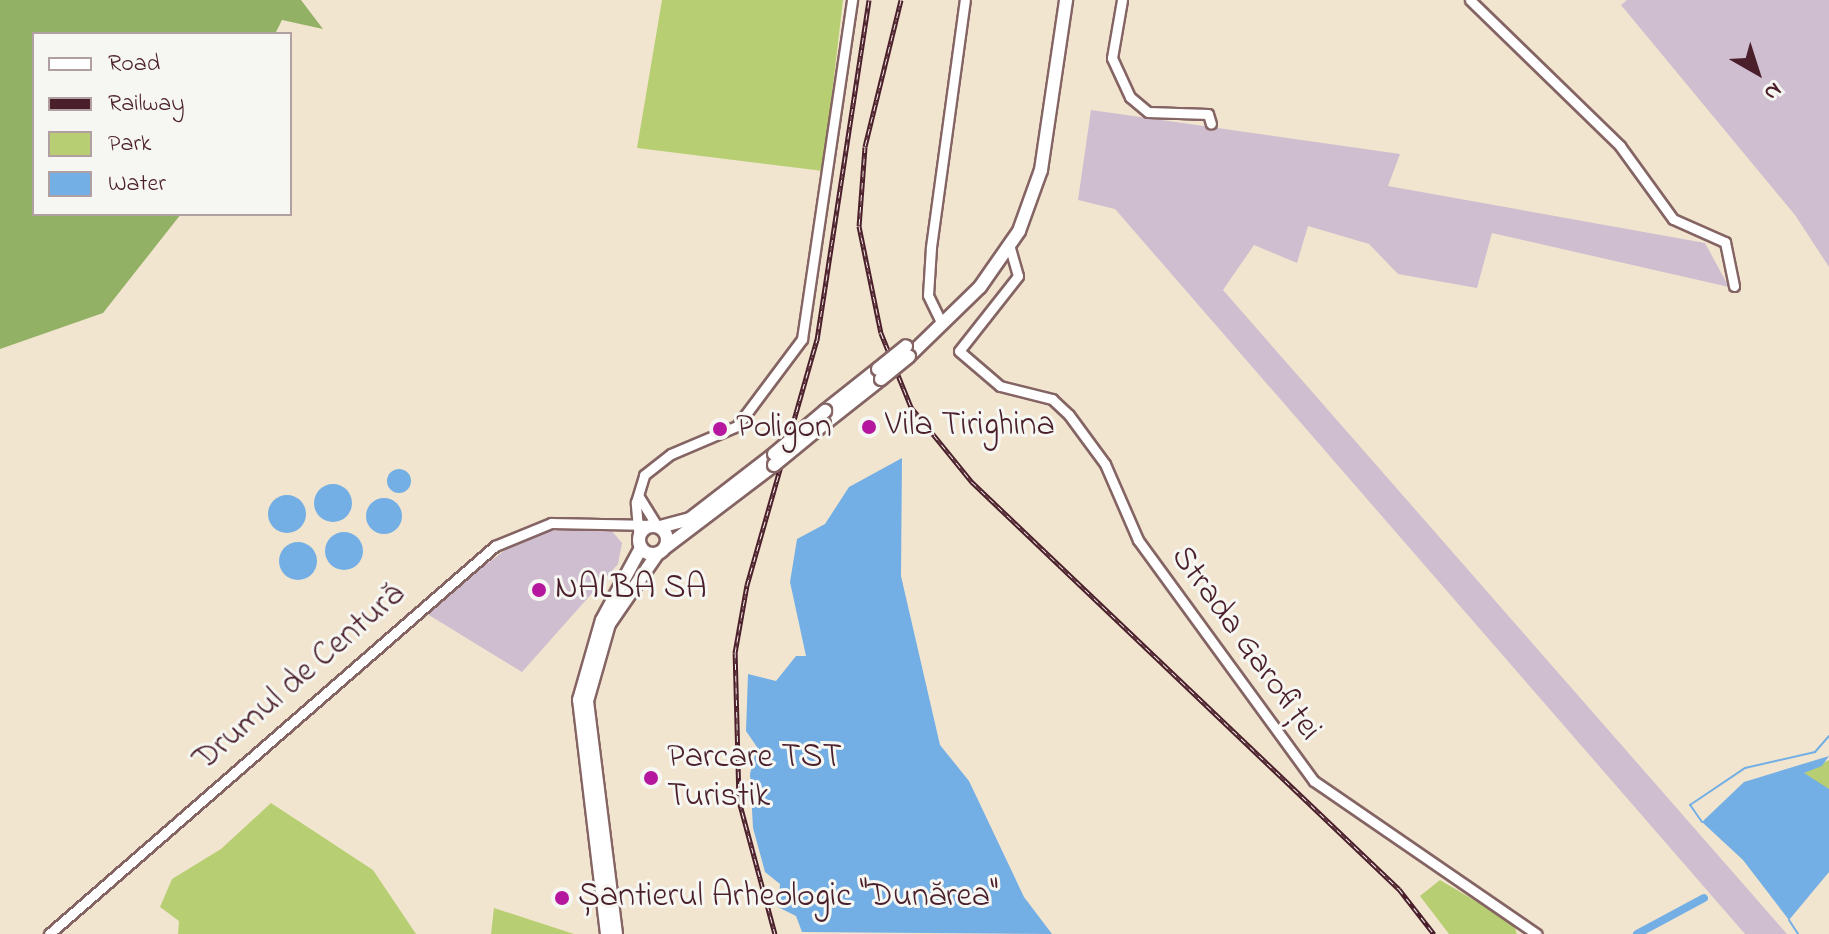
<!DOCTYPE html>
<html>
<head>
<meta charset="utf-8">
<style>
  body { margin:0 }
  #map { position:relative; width:1829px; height:934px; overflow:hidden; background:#f2e5cf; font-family:"Indie Flower",sans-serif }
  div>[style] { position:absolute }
  .industrial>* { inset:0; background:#cebed0 }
  .green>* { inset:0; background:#b8ce73 }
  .forest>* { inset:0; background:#92b165 }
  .water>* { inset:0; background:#73afe4 }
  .round { border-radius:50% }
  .stream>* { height:2px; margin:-1px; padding:0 1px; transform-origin:1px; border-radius:1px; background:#73afe4 }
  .canal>* { height:8px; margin:-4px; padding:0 4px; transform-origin:4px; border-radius:4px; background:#73afe4 }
  .roads { filter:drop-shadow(2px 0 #856464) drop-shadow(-2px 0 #856464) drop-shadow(0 2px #856464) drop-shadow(0 -2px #856464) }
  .minor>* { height:9px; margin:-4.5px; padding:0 4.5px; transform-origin:4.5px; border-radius:4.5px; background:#fff }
  .highway>* { height:12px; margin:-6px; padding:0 6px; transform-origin:6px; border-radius:6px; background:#fff }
  .highway>.ring { margin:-6px; padding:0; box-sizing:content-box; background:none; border:12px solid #fff; border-radius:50% }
  .rail>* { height:5px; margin-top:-2.5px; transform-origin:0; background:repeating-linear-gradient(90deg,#f6f6f2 0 6px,#4a1f2b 0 12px); box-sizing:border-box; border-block:2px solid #4a1f2b }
  .bridges { filter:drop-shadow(2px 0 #856464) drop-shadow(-2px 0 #856464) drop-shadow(0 2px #856464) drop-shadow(0 -2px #856464) }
  .highway-bridge>* { height:12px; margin:-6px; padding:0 6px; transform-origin:6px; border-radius:6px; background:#fff }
  .dots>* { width:22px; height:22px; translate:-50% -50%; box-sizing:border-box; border:4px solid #f6f6f2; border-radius:50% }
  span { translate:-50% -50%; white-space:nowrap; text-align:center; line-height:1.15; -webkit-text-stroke:6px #f6f6f2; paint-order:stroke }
  .poi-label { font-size:34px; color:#4a1f2b }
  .left { translate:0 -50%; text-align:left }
  .street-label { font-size:34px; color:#4a1f2b }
  .legend { position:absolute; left:32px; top:32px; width:260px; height:184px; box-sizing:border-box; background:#f6f6f2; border:2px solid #b1a0a2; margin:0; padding:10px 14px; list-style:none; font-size:24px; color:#4a1f2b }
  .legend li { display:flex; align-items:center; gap:16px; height:40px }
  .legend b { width:40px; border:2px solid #b1a0a2 }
  .north { position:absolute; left:1717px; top:32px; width:80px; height:80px; -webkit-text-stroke:6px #f6f6f2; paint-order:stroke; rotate:141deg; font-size:22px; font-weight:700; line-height:32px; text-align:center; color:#4a1f2b }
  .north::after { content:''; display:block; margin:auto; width:28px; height:36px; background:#4a1f2b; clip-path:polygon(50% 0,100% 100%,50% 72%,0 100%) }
</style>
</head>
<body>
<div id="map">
  <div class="industrial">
    <div style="clip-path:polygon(1627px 0,1829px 0,1829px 267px,1795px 215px,1621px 5px)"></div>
    <div style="clip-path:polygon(1091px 110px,1400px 154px,1388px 186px,1705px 243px,1729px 287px,1492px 233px,1477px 288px,1398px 274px,1369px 244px,1308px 226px,1297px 263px,1254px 245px,1223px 290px,1787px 934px,1745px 934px,1115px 209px,1078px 200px)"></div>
    <div style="clip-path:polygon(606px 524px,622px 543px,618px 564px,522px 672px,424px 612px,526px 534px)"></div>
  </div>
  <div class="green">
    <div style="clip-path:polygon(662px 0,843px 0,823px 171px,637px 148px)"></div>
    <div style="clip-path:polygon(1829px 760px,1829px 789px,1820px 788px,1804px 773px)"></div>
    <div style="clip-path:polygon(271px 803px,373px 870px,416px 934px,178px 934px,179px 921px,160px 907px,172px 879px,221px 849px)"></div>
    <div style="clip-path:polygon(1440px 880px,1513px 923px,1517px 934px,1449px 934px,1420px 896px)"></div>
    <div style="clip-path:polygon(494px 908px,574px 934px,491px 934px)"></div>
  </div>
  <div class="forest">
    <div style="clip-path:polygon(0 0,301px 0,323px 29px,282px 20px,275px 34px,34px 34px,34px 214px,181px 214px,103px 313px,0 349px)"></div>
  </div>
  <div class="water">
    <div style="clip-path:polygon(902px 458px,901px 576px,940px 745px,969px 781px,1024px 897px,1052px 934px,802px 932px,796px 916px,778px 907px,780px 884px,765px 872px,753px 828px,750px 774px,757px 747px,746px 731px,748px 674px,776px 681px,796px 656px,806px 656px,790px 582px,797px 539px,825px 524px,849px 487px)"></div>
    <div class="round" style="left:387px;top:469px;width:24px;height:24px"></div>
    <div class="round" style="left:314px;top:484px;width:38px;height:38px"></div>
    <div class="round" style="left:268px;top:495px;width:38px;height:38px"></div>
    <div class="round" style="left:366px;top:498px;width:36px;height:36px"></div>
    <div class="round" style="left:325px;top:532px;width:38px;height:38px"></div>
    <div class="round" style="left:279px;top:542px;width:38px;height:38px"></div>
    <div style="clip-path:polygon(1829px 756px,1822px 766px,1804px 773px,1829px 789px,1829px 872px,1789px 920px,1743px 860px,1702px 822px,1744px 782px)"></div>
  </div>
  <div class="stream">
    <div style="left:1702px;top:822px;width:21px;rotate:-125deg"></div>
    <div style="left:1690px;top:805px;width:66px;rotate:-33.9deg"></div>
    <div style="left:1745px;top:768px;width:72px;rotate:-12.9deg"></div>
    <div style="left:1815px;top:752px;width:21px;rotate:-49deg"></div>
    <div style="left:1789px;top:920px;width:17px;rotate:57deg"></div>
  </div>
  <div class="canal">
    <div style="left:1637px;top:934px;width:76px;rotate:-28.2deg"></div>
  </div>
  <div class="roads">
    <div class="minor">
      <div style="left:1122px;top:0;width:59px;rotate:99.8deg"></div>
      <div style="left:1112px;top:58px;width:43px;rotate:65.2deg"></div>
      <div style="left:1130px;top:97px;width:23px;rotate:40deg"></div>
      <div style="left:1148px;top:112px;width:60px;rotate:1.9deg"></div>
      <div style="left:1208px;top:114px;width:10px;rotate:73deg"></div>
      <div style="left:1470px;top:0;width:209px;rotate:44.2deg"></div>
      <div style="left:1620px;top:146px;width:90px;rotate:54deg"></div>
      <div style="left:1673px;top:219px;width:57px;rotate:23.9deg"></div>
      <div style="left:1725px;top:242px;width:45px;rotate:78.4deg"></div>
      <div style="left:1010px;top:248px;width:29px;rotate:74deg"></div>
      <div style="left:1018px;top:276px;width:95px;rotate:128.2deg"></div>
      <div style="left:959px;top:351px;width:54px;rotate:40.5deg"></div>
      <div style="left:1000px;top:386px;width:54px;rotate:14deg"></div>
      <div style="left:1052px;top:399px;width:23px;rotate:43deg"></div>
      <div style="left:1069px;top:415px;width:61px;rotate:53.7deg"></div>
      <div style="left:1105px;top:464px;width:83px;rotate:66.5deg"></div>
      <div style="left:1138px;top:540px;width:298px;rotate:53.9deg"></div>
      <div style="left:1314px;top:781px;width:270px;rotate:34.5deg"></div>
      <div style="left:942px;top:324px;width:32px;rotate:-116deg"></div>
      <div style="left:928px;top:295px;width:48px;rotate:-86.4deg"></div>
      <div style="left:931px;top:247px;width:249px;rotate:-82.2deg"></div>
      <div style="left:639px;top:497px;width:34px;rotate:58deg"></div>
      <div style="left:639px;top:540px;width:38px;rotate:-95deg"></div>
      <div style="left:636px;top:502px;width:28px;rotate:-73deg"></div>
      <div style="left:644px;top:475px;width:34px;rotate:-38deg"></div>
      <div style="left:671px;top:454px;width:72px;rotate:-23deg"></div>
      <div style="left:737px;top:426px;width:109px;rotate:-53.2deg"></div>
      <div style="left:802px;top:339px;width:343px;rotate:-81.6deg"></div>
      <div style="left:49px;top:934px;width:591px;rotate:-41.02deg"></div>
      <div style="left:495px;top:546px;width:61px;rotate:-22.3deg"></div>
      <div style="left:551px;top:523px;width:102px;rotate:1.1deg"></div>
    </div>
    <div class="highway">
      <div style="left:909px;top:356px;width:99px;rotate:-44.2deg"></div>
      <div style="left:980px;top:287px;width:68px;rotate:-55.1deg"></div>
      <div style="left:1019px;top:231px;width:65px;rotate:-70.2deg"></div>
      <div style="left:1041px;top:170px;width:172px;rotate:-81.6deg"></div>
      <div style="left:825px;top:411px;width:68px;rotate:-38.4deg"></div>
      <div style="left:824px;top:424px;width:73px;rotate:-38.3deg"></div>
      <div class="ring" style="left:639px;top:526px;width:16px;height:16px"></div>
      <div style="left:660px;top:527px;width:31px;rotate:-15deg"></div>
      <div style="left:690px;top:519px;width:106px;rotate:-37.7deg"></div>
      <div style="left:666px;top:547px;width:136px;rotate:-37.2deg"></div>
      <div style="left:607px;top:934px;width:236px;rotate:-96.8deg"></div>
      <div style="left:579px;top:700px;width:83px;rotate:-74deg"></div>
      <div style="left:602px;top:620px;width:82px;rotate:-61.6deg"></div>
      <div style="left:616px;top:934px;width:235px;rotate:-97.1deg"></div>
      <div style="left:587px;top:701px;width:80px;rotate:-74.1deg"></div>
      <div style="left:609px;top:624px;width:86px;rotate:-55.4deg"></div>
    </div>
  </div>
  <div class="rail">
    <div style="left:901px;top:0;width:151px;rotate:103.8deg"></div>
    <div style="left:865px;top:147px;width:79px;rotate:94.3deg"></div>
    <div style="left:859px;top:226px;width:109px;rotate:78.4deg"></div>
    <div style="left:881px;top:333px;width:80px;rotate:67.9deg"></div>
    <div style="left:911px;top:407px;width:97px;rotate:50.9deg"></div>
    <div style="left:972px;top:482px;width:590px;rotate:43.63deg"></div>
    <div style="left:1399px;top:889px;width:57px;rotate:52.1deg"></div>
    <div style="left:775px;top:934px;width:138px;rotate:-105.1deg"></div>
    <div style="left:739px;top:801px;width:148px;rotate:-91.5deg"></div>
    <div style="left:735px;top:653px;width:69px;rotate:-80deg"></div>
    <div style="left:747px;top:585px;width:255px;rotate:-74.1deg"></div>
    <div style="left:817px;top:340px;width:344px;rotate:-81.3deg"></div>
  </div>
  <div class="bridges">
    <div class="highway-bridge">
      <div style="left:878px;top:369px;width:36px;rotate:-39deg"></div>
      <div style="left:881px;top:379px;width:36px;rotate:-39deg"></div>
      <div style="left:774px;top:454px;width:67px;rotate:-40.1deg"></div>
      <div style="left:774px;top:465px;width:65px;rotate:-39.4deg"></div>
    </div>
  </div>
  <div class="dots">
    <div style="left:869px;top:427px;background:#b5179e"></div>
    <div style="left:720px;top:429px;background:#b5179e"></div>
    <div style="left:539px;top:590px;background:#b5179e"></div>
    <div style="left:651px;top:778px;background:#b5179e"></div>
    <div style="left:562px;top:898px;background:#b5179e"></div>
  </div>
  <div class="poi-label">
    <span class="left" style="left:885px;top:427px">Vila Tirighina</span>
    <span class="left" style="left:736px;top:429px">Poligon</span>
    <span class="left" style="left:555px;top:590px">NALBA SA</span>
    <span class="left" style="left:667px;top:778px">Parcare TST<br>Turistik</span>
    <span class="left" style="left:578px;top:898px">Șantierul Arheologic "Dunărea"</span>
  </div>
  <div class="street-label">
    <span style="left:1245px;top:644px;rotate:54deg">Strada Garofiței</span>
    <span style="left:300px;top:678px;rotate:-41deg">Drumul de Centură</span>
  </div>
  <ul class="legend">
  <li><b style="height:10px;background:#fff"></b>Road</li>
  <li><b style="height:10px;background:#4a1f2b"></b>Railway</li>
  <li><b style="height:22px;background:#b8ce73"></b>Park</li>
  <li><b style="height:22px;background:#73afe4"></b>Water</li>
  </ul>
  <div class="north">N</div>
</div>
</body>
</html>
